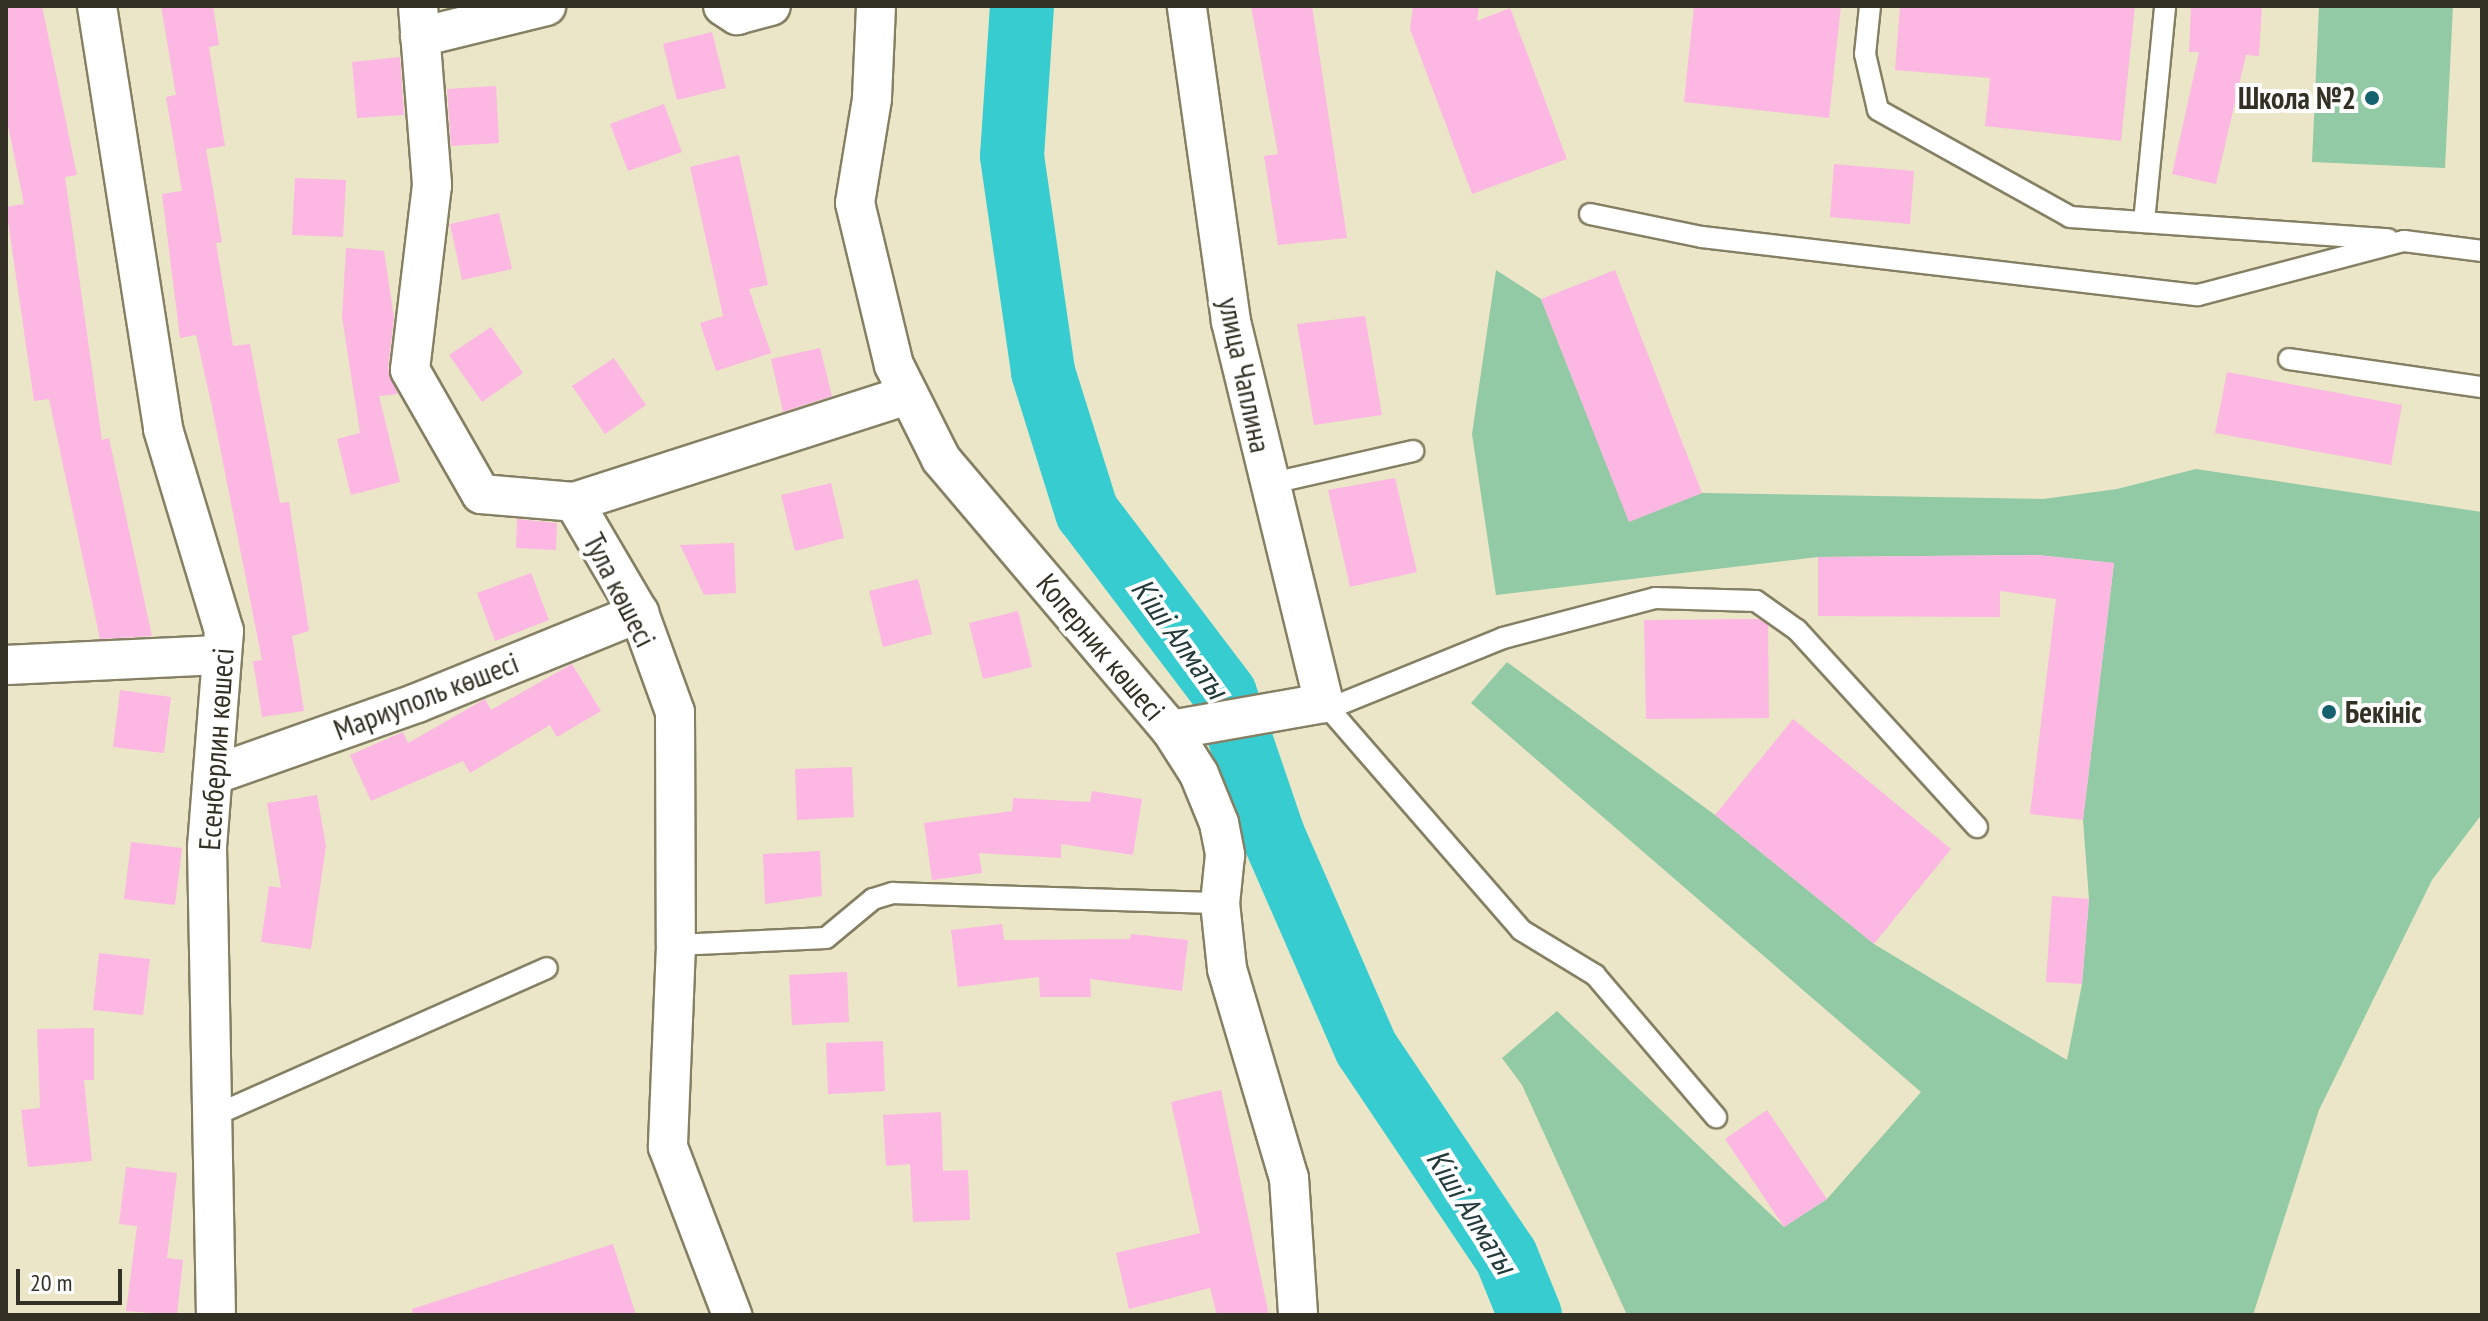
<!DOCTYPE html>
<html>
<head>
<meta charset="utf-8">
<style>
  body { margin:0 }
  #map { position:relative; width:2488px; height:1321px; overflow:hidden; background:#ebe6c7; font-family:"PT Sans Narrow",sans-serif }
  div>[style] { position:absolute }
  .green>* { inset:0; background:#93caa6 }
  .river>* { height:64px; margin:-32px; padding:0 32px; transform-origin:32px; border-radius:32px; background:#37cdd0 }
  .building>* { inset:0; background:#fcb7e2 }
  .roads { filter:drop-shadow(2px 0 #858064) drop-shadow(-2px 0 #858064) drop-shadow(0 2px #858064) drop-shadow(0 -2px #858064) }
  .lane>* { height:20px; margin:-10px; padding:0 10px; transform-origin:10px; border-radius:10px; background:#fff }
  .street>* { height:38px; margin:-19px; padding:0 19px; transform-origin:19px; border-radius:19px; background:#fff }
  .dots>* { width:22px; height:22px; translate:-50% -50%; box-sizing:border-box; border:4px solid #fff; border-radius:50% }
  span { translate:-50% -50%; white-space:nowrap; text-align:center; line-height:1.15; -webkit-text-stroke:8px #fff; paint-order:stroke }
  .poi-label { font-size:30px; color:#333125; font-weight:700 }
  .right { translate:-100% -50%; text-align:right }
  .left { translate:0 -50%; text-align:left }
  .street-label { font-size:30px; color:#333125 }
  .water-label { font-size:32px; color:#233b3b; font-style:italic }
  .frame { position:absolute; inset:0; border:8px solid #333125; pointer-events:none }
  .scale { position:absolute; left:16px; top:1269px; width:106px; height:36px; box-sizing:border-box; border:4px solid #333125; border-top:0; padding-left:10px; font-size:24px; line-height:28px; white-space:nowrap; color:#333125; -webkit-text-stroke:6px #fff; paint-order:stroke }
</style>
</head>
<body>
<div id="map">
  <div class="green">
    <div style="clip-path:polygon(2319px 6px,2453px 6px,2445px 168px,2312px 162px)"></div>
    <div style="clip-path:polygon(1496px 270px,1541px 299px,1629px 521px,1702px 493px,2043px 499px,2117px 489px,2196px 469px,2482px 512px,2482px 814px,2432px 880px,2319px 1110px,2253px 1315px,1627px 1315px,1522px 1085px,1502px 1058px,1557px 1011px,1784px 1227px,1827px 1199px,1921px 1092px,1471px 703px,1507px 662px,1715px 815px,1874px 944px,2067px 1060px,2082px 984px,2089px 899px,2083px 820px,2114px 563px,2037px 555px,1818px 557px,1496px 595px,1472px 434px)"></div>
  </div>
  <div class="river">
    <div style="left:1022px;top:6px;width:150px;rotate:93.8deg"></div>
    <div style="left:1012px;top:156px;width:218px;rotate:81.8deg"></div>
    <div style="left:1043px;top:372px;width:147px;rotate:72.6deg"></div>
    <div style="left:1087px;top:512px;width:228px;rotate:52.8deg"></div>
    <div style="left:1225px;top:694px;width:149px;rotate:71.2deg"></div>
    <div style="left:1273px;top:835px;width:232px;rotate:66.4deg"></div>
    <div style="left:1366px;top:1048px;width:251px;rotate:56.1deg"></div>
    <div style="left:1506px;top:1256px;width:64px;rotate:67.9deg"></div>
  </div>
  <div class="building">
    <div style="clip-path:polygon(6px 6px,42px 6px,77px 175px,65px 177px,102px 440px,109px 438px,152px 636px,100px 639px,49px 399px,34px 401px,6px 207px,24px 204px,6px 116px)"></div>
    <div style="clip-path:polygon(161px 6px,213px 6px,219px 45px,209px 47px,225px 146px,206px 149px,222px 242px,216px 243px,233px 346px,250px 344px,280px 503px,289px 502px,309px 631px,292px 636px,304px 711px,262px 717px,253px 661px,262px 660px,212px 407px,196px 335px,180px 338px,162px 194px,182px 191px,166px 97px,176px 95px)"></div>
    <div style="clip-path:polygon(1251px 6px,1312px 6px,1347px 238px,1278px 245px,1264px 156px,1278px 154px)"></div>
    <div style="clip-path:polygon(1413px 6px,1479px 6px,1477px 21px,1510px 8px,1567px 159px,1472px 194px,1410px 29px)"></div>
    <div style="clip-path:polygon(1694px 6px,1841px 6px,1829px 118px,1684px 102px)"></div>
    <div style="clip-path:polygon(1900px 6px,2135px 6px,2121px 141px,1985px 126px,1990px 78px,1895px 70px)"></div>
    <div style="clip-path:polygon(2191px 6px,2262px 6px,2259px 56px,2246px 55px,2216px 184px,2172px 174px,2199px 52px,2189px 52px)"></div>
    <div style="clip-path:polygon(712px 32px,726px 88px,677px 100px,663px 44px)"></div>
    <div style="clip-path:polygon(400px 57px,404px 115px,357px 118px,352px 62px)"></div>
    <div style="clip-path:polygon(496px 86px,499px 143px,451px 146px,447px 89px)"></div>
    <div style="clip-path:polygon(664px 104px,682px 152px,628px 171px,610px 124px)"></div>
    <div style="clip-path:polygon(739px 155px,768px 285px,749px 289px,771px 353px,716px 371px,700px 323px,723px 316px,690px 167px)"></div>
    <div style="clip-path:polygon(1834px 164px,1914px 171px,1910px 224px,1830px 217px)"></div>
    <div style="clip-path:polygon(295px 178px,346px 180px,343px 237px,292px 235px)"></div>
    <div style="clip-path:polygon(499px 213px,512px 269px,462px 280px,450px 224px)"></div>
    <div style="clip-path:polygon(346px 248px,384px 251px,394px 318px,388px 368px,398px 394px,379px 396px,400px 482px,351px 495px,337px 439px,360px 433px,342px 317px)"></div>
    <div style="clip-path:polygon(1615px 270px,1702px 493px,1629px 522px,1541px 299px)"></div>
    <div style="clip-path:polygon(1365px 316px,1382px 415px,1314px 425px,1297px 324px)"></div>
    <div style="clip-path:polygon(491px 327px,523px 373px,482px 402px,449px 355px)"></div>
    <div style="clip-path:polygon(820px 348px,832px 396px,783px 412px,771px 359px)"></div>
    <div style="clip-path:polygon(614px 358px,646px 405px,605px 434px,572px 386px)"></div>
    <div style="clip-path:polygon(2227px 372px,2402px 405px,2391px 465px,2215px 433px)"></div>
    <div style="clip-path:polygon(1395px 478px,1417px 572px,1350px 587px,1328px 490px)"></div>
    <div style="clip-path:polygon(831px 483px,844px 538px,795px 551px,781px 495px)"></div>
    <div style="clip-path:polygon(517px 519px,557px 523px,556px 550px,516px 548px)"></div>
    <div style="clip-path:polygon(734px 543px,736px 593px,704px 595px,680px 545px)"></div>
    <div style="clip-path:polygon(2037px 555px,2114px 563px,2083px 820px,2030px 814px,2056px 599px,2000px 591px,2000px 617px,1818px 616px,1818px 557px)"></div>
    <div style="clip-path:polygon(531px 573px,549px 620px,495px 641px,477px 593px)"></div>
    <div style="clip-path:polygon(918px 579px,932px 634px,883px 647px,869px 591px)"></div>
    <div style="clip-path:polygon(1018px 611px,1032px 667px,983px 679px,969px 623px)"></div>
    <div style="clip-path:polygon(1759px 619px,1768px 625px,1769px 718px,1646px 719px,1644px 620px)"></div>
    <div style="clip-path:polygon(572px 664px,601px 711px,557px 737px,550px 725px,470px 773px,463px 761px,371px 801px,350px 755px,403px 732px,408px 743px,485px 699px,491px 710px)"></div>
    <div style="clip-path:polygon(120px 690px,171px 697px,164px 753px,113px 747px)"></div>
    <div style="clip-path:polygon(1793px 719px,1951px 849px,1874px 944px,1715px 815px)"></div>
    <div style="clip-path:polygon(852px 767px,854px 817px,797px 820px,795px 769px)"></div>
    <div style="clip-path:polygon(1092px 791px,1142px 799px,1133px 855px,1061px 844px,1061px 858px,979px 853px,982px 873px,932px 880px,924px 823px,1012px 811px,1013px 798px,1090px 802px)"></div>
    <div style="clip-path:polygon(317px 795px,326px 846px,311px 949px,261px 942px,269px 886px,281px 888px,267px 803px)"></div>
    <div style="clip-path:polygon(131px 842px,182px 848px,175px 905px,124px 899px)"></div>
    <div style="clip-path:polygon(820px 851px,822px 896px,765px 904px,763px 854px)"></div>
    <div style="clip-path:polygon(2052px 896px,2089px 899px,2082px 984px,2046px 982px)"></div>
    <div style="clip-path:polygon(1002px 924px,1004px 940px,1130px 939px,1131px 934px,1188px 940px,1182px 991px,1090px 979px,1091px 997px,1040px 997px,1039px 977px,958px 987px,951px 930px)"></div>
    <div style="clip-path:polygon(99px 953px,150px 959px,143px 1015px,93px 1010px)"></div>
    <div style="clip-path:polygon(847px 972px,849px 1022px,792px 1025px,789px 975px)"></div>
    <div style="clip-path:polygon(94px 1028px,94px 1080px,84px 1080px,92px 1161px,28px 1167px,21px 1110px,40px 1108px,37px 1029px)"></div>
    <div style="clip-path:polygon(883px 1041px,885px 1091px,828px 1094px,826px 1043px)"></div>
    <div style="clip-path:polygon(1221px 1090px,1269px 1315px,1217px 1315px,1210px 1288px,1129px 1309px,1116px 1253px,1200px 1233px,1171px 1102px)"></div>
    <div style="clip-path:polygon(1767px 1110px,1827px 1199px,1784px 1227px,1725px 1139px)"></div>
    <div style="clip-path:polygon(941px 1112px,943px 1171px,968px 1170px,970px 1220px,913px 1222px,910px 1164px,886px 1166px,883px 1115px)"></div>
    <div style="clip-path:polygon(126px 1167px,177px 1173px,167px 1258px,183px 1260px,177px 1315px,126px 1311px,137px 1226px,119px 1224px)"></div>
    <div style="clip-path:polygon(613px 1244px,636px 1315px,413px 1315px,412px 1309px)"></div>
  </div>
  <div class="roads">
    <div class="lane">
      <div style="left:1870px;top:6px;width:48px;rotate:95.9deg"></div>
      <div style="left:1865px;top:54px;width:57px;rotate:76.9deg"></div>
      <div style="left:1878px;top:110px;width:220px;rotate:29.1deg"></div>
      <div style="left:2070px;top:217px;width:319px;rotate:4deg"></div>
      <div style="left:1590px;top:214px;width:114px;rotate:11.6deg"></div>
      <div style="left:1702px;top:237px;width:499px;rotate:6.7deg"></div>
      <div style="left:2198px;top:295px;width:213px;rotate:-14.7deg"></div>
      <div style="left:2404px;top:241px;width:79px;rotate:7.3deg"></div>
      <div style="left:2144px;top:222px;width:217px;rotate:-84.4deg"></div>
      <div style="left:2289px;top:359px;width:195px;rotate:8.3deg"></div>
      <div style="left:1268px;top:484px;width:149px;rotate:-12.8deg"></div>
      <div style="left:1324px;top:703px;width:301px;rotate:49deg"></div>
      <div style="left:1521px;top:930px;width:87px;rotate:31.3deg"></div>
      <div style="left:1595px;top:975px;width:187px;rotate:49.6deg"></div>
      <div style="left:1333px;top:707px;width:183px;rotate:-22.1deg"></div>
      <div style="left:1503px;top:638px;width:157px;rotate:-14.7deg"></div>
      <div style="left:1655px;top:598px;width:101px;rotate:1.7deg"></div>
      <div style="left:1756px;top:601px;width:50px;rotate:35.3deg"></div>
      <div style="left:1797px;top:630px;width:267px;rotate:47.6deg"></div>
      <div style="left:676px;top:945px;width:150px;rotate:-2.7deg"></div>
      <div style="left:826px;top:938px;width:61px;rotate:-39.7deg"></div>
      <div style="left:873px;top:899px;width:21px;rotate:-17deg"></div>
      <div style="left:893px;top:893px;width:327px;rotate:1.8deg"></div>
      <div style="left:213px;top:1116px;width:365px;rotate:-23.9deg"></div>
    </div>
    <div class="street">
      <div style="left:97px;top:6px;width:428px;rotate:81.1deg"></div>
      <div style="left:163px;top:429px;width:211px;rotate:73.2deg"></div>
      <div style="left:224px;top:631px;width:217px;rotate:94.5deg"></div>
      <div style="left:207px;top:847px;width:468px;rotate:88.9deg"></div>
      <div style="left:418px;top:6px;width:180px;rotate:85.5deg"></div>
      <div style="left:432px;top:185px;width:186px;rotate:96.8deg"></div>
      <div style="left:410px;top:370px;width:143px;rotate:60.2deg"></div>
      <div style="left:481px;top:494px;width:93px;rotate:4.9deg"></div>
      <div style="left:574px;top:502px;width:129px;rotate:59.6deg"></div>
      <div style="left:639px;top:613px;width:105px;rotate:70deg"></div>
      <div style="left:675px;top:712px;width:233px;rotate:89.8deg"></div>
      <div style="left:676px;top:945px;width:202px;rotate:92.3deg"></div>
      <div style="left:668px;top:1147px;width:180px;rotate:69.1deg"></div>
      <div style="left:723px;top:6px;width:17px;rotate:33deg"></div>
      <div style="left:737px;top:15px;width:35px;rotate:-15deg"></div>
      <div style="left:876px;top:6px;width:93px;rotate:92.5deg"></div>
      <div style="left:872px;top:99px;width:105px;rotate:99.3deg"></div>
      <div style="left:855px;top:203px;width:167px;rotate:76.5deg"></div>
      <div style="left:894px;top:365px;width:105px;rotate:63.4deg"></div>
      <div style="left:941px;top:459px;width:355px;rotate:49.7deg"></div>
      <div style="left:1171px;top:730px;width:52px;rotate:57.5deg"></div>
      <div style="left:1199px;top:774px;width:53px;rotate:67.8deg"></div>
      <div style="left:1219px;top:823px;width:33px;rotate:79deg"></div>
      <div style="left:1225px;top:855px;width:48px;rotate:95.9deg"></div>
      <div style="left:1220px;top:903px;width:66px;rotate:83.9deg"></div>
      <div style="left:1227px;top:969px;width:218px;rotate:73.5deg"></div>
      <div style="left:1289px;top:1178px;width:137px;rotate:86.2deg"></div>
      <div style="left:420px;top:37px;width:130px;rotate:-13.8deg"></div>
      <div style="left:574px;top:502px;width:351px;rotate:-17.8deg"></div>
      <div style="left:6px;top:665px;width:216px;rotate:-2.7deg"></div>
      <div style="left:1171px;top:730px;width:155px;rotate:-10deg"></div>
      <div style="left:1324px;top:703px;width:393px;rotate:-103.7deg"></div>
      <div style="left:1231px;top:321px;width:318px;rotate:-98deg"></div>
      <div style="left:213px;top:775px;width:216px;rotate:-19.4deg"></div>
      <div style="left:417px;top:703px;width:240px;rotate:-22.1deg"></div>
    </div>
  </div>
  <div class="dots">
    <div style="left:2372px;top:98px;background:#16616e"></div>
    <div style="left:2329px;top:712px;background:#16616e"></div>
  </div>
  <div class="poi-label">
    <span class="right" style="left:2356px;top:98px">Школа №2</span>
    <span class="left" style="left:2345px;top:712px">Бекініс</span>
  </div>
  <div class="street-label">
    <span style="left:1245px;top:375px;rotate:78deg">улица Чаплина</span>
    <span style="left:620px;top:590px;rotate:63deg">Тула көшесі</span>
    <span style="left:1101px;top:647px;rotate:50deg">Коперник көшесі</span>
    <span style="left:426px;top:696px;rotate:-21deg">Мариуполь көшесі</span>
    <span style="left:216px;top:749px;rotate:-86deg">Есенберлин көшесі</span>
  </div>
  <div class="water-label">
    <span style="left:1180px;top:638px;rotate:54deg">Кіші Алматы</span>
    <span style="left:1472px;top:1211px;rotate:58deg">Кіші Алматы</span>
  </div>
  <div class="frame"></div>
  <div class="scale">20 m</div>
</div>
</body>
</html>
